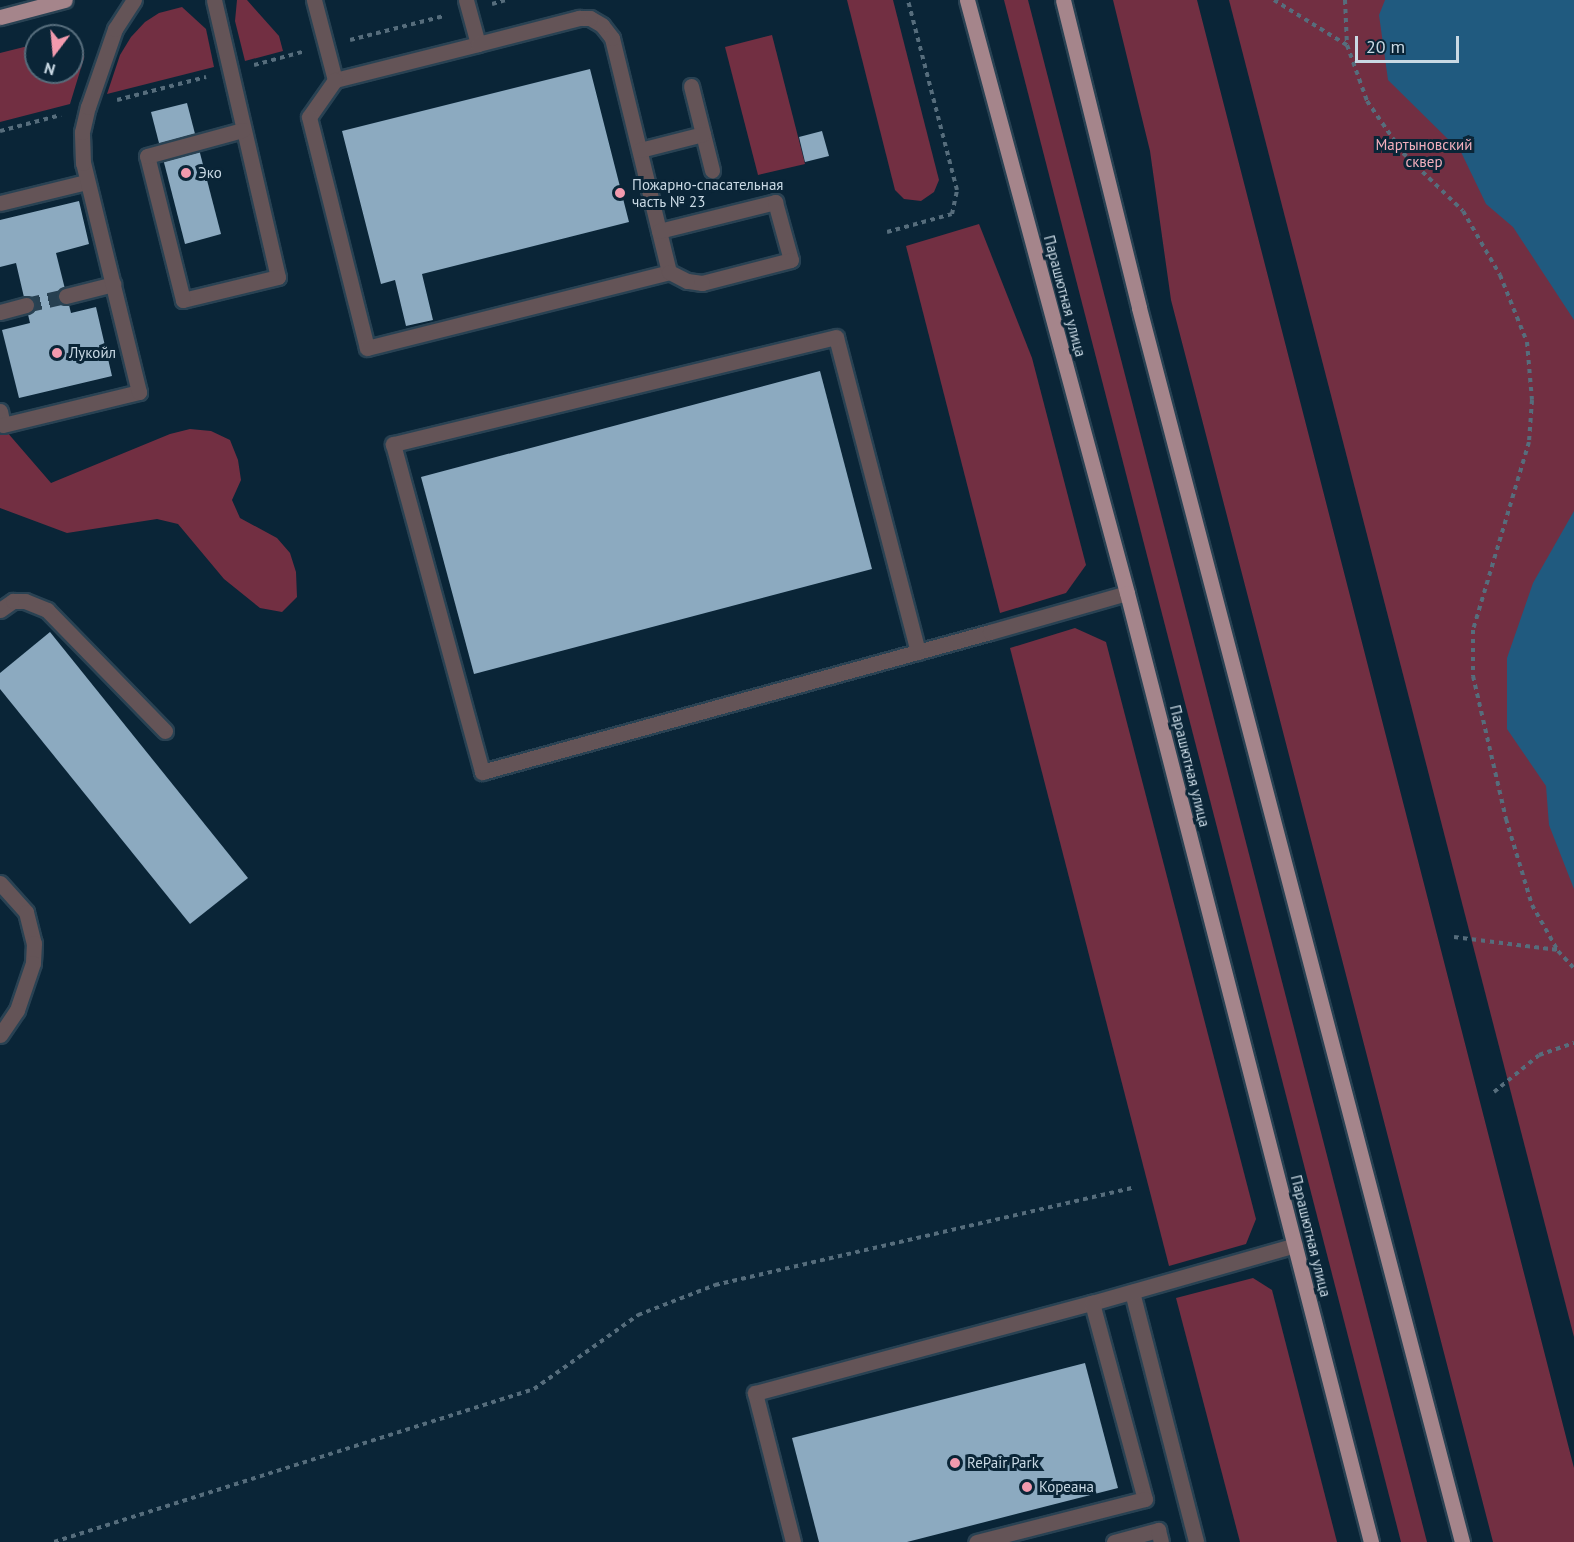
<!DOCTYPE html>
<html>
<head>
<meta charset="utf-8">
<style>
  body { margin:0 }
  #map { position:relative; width:1574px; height:1542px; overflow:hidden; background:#0a2537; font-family:"PT Sans",sans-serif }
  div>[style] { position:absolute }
  .green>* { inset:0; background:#722f42 }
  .water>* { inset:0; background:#205a7f }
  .building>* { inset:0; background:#8caac0 }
  .minor-tunnel>* { height:15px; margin-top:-7.5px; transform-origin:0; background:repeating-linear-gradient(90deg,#274051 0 15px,transparent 0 23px) }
  .path>* { height:4px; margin-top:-2px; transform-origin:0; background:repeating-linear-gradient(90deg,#566d7c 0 4.5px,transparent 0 9px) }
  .roads { filter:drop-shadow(2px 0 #294253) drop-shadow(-2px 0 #294253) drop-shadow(0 2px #294253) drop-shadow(0 -2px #294253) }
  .minor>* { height:15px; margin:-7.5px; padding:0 7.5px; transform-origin:7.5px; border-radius:7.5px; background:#645457 }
  .major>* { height:15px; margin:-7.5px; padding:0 7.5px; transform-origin:7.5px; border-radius:7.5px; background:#a5858b }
  .dots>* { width:16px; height:16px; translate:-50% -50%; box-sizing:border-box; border:3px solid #0a2537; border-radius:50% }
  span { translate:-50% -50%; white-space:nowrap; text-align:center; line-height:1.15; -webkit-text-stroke:6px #0a2537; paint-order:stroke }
  .park-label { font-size:15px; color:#f3afbd }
  .poi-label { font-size:15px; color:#c9d9e4 }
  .left { translate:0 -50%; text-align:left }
  .street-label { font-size:15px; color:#c9d9e4 }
  .north { position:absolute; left:24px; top:24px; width:60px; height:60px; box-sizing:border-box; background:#0a2537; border:2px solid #566d7c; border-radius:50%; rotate:196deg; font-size:16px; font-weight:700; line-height:24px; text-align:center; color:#c9d9e4 }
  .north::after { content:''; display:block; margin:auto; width:21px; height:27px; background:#f29aae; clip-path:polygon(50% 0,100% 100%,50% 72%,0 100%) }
  .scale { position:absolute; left:1355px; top:36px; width:104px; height:27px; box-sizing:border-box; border:3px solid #c9d9e4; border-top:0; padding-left:8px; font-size:18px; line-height:21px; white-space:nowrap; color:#c9d9e4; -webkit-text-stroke:4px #0a2537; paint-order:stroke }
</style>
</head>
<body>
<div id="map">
  <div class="green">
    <div style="clip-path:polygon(237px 0,247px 0,279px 36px,283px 51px,245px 61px,235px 21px)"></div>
    <div style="clip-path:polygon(847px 0,893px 0,939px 180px,934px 192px,921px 201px,904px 199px,895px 190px)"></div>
    <div style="clip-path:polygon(1004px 0,1028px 0,1427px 1542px,1401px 1542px)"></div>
    <div style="clip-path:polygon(1113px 0,1197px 0,1574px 1468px,1574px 1542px,1493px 1542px,1171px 300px,1150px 151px)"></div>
    <div style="clip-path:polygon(1229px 0,1574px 0,1574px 1337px)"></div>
    <div style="clip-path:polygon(182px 7px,206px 29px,214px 67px,107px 94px,120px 55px,131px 37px,145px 22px,159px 13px)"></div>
    <div style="clip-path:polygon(772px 35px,805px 164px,758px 175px,725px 47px)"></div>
    <div style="clip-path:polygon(72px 37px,83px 48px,84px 58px,70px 104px,0 122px,0 53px,36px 44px,36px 72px,72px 72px)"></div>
    <div style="clip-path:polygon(979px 224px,1032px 358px,1086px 565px,1066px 593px,1000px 613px,906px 246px)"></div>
    <div style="clip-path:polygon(0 424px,51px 483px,170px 434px,190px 429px,211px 431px,230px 440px,238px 460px,241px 480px,232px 500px,240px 518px,277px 538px,290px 553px,296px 572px,297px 597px,282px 612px,260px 608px,224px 579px,178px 524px,157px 519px,67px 533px,0 508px)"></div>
    <div style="clip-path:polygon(1075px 628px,1106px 642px,1256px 1219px,1246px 1244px,1169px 1266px,1010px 648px)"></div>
    <div style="clip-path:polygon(1253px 1278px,1272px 1290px,1337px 1542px,1240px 1542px,1176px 1298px)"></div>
  </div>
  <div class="water">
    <div style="clip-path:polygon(1385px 0,1574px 0,1574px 320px,1513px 227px,1486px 204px,1461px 152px,1388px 80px,1379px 15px)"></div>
    <div style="clip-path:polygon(1574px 511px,1574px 889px,1549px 825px,1546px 786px,1507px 729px,1507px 658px,1533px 583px)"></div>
  </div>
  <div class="building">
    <div style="clip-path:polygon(590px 69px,629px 222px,422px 274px,433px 320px,406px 326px,395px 280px,381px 284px,342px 131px)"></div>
    <div style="clip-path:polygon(187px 103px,221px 234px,185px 244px,151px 112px)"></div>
    <div style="clip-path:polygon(822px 131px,829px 156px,805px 162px,799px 137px)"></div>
    <div style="clip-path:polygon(79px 201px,89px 244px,56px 253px,71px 313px,96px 307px,112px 376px,19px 398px,2px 330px,30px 323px,16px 263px,0 267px,0 220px)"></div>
    <div style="clip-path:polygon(820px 371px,872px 569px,474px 674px,421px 477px)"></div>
    <div style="clip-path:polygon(50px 632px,248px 878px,190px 924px,0 689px,0 673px)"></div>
    <div style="clip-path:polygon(1085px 1363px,1118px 1488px,907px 1542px,819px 1542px,792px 1438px)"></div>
  </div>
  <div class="minor-tunnel">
    <div style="left:26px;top:305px;width:41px;rotate:-12.7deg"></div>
  </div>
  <div class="path">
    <div style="left:1274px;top:0;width:86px;rotate:31.7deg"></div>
    <div style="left:1345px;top:0;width:45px;rotate:87.5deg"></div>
    <div style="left:1347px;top:45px;width:59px;rotate:70.3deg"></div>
    <div style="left:1367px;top:101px;width:63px;rotate:55.3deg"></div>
    <div style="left:1403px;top:153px;width:83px;rotate:44deg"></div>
    <div style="left:1463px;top:211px;width:74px;rotate:60deg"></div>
    <div style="left:1500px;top:275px;width:72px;rotate:68.1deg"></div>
    <div style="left:1527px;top:342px;width:58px;rotate:85.1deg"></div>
    <div style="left:1532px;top:400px;width:42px;rotate:94.1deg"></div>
    <div style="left:1529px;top:442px;width:196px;rotate:106.6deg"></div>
    <div style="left:1473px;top:630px;width:46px;rotate:90deg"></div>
    <div style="left:1473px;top:676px;width:147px;rotate:77deg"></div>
    <div style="left:1506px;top:819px;width:90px;rotate:73.2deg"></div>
    <div style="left:1532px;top:905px;width:53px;rotate:60.5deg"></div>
    <div style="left:1558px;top:951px;width:23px;rotate:47deg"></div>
    <div style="left:492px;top:4px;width:15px;rotate:-16deg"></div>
    <div style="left:350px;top:40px;width:97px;rotate:-14.3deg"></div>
    <div style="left:254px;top:65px;width:50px;rotate:-15.2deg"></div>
    <div style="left:117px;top:100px;width:92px;rotate:-14.5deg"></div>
    <div style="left:0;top:131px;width:63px;rotate:-14.7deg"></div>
    <div style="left:887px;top:232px;width:67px;rotate:-15.5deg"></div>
    <div style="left:952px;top:214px;width:25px;rotate:-78deg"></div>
    <div style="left:957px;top:190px;width:196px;rotate:-104.5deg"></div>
    <div style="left:1454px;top:937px;width:105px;rotate:7.1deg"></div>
    <div style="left:1494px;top:1092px;width:58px;rotate:-39.4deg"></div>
    <div style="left:1539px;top:1055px;width:37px;rotate:-19deg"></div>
    <div style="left:54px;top:1542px;width:504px;rotate:-17.68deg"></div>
    <div style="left:534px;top:1389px;width:128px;rotate:-35.4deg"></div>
    <div style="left:638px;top:1315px;width:83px;rotate:-21.3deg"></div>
    <div style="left:715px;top:1285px;width:428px;rotate:-13.1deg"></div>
  </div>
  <div class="roads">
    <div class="minor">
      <div style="left:214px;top:0;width:284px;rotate:77deg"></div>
      <div style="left:278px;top:277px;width:98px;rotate:166.4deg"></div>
      <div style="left:183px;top:300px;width:148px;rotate:-104deg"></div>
      <div style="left:147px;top:156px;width:99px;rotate:-15.2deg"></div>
      <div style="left:314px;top:0;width:83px;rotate:75.3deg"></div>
      <div style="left:335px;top:80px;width:147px;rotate:-14.1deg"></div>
      <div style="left:478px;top:44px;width:46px;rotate:-105.3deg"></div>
      <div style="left:335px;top:80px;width:45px;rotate:125.1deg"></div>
      <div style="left:309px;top:117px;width:238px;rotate:75.9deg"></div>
      <div style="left:367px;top:348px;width:311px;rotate:-14.1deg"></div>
      <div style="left:669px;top:272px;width:241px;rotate:-103.7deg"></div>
      <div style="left:612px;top:38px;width:16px;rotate:-128deg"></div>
      <div style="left:602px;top:25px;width:14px;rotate:-150deg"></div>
      <div style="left:590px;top:18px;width:11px;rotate:180deg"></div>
      <div style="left:579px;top:18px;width:104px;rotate:165.6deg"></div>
      <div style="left:691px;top:86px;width:87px;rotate:76deg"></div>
      <div style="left:640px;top:150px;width:65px;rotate:-14.3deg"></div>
      <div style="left:0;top:203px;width:89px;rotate:-13.7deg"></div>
      <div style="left:659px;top:231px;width:120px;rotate:-14deg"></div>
      <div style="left:775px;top:202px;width:60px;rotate:74.6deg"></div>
      <div style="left:791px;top:260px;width:92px;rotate:165.5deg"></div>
      <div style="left:702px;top:283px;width:15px;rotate:-172deg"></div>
      <div style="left:687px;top:281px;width:20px;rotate:-153deg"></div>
      <div style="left:66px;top:296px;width:49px;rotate:-14.3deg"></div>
      <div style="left:0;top:312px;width:27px;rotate:-15deg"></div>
      <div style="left:0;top:411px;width:14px;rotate:78deg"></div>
      <div style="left:3px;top:425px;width:140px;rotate:-13.6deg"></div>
      <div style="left:139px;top:392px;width:236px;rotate:-103.7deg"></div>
      <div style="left:83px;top:163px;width:31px;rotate:-92deg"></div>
      <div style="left:82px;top:132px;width:26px;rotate:-77deg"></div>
      <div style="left:88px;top:107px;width:83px;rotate:-70.9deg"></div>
      <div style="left:115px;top:29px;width:35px;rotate:-57deg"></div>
      <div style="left:0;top:610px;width:16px;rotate:-35deg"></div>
      <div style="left:13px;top:601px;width:12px"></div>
      <div style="left:25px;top:601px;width:24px;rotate:22deg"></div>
      <div style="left:47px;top:610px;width:169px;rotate:45.7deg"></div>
      <div style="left:918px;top:652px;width:325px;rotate:-104.6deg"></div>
      <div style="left:836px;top:337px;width:456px;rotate:166.4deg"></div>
      <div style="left:393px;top:444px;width:340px;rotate:74.8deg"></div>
      <div style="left:482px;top:772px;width:527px;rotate:-15.41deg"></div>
      <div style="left:990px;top:632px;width:142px;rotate:-15.9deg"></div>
      <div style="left:0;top:883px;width:39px;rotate:48deg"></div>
      <div style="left:26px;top:912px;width:32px;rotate:76deg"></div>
      <div style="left:34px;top:943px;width:20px;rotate:93deg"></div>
      <div style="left:33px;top:963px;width:50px;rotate:108.8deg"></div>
      <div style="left:17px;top:1010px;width:30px;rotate:124deg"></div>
      <div style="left:1132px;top:1292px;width:258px;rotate:75.6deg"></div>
      <div style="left:1092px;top:1303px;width:211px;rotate:-15.9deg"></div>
      <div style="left:793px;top:1542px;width:154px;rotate:-104.3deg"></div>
      <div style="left:755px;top:1393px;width:349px;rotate:-15deg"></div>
      <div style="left:1092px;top:1303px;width:203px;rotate:74.9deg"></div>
      <div style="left:1145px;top:1499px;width:174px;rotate:165.7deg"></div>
      <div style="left:1114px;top:1542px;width:46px;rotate:-15.3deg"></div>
      <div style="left:1158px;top:1530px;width:12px;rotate:76deg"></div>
    </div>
    <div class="major">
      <div style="left:967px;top:0;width:614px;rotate:74.9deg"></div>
      <div style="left:1127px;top:593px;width:980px;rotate:75.58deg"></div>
      <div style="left:1063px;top:0;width:317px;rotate:76.1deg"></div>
      <div style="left:1139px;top:308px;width:1276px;rotate:75.33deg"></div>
      <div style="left:0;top:17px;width:67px;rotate:-14.7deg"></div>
    </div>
  </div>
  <div class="dots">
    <div style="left:186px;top:173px;background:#f29aae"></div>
    <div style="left:620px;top:193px;background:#f29aae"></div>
    <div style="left:57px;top:353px;background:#f29aae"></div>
    <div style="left:955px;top:1463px;background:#f29aae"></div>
    <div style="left:1027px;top:1487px;background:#f29aae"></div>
  </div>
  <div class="park-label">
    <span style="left:1424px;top:153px">Мартыновский<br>сквер</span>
  </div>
  <div class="poi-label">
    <span class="left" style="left:198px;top:173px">Эко</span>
    <span class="left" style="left:632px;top:193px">Пожарно-спасательная<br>часть № 23</span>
    <span class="left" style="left:69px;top:353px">Лукойл</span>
    <span class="left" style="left:967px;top:1463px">RePair Park</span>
    <span class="left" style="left:1039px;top:1487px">Кореана</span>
  </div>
  <div class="street-label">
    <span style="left:1065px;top:296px;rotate:75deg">Парашютная улица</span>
    <span style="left:1190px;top:766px;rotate:76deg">Парашютная улица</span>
    <span style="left:1311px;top:1236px;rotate:76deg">Парашютная улица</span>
  </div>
  <div class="north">N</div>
  <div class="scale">20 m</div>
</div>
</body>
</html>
